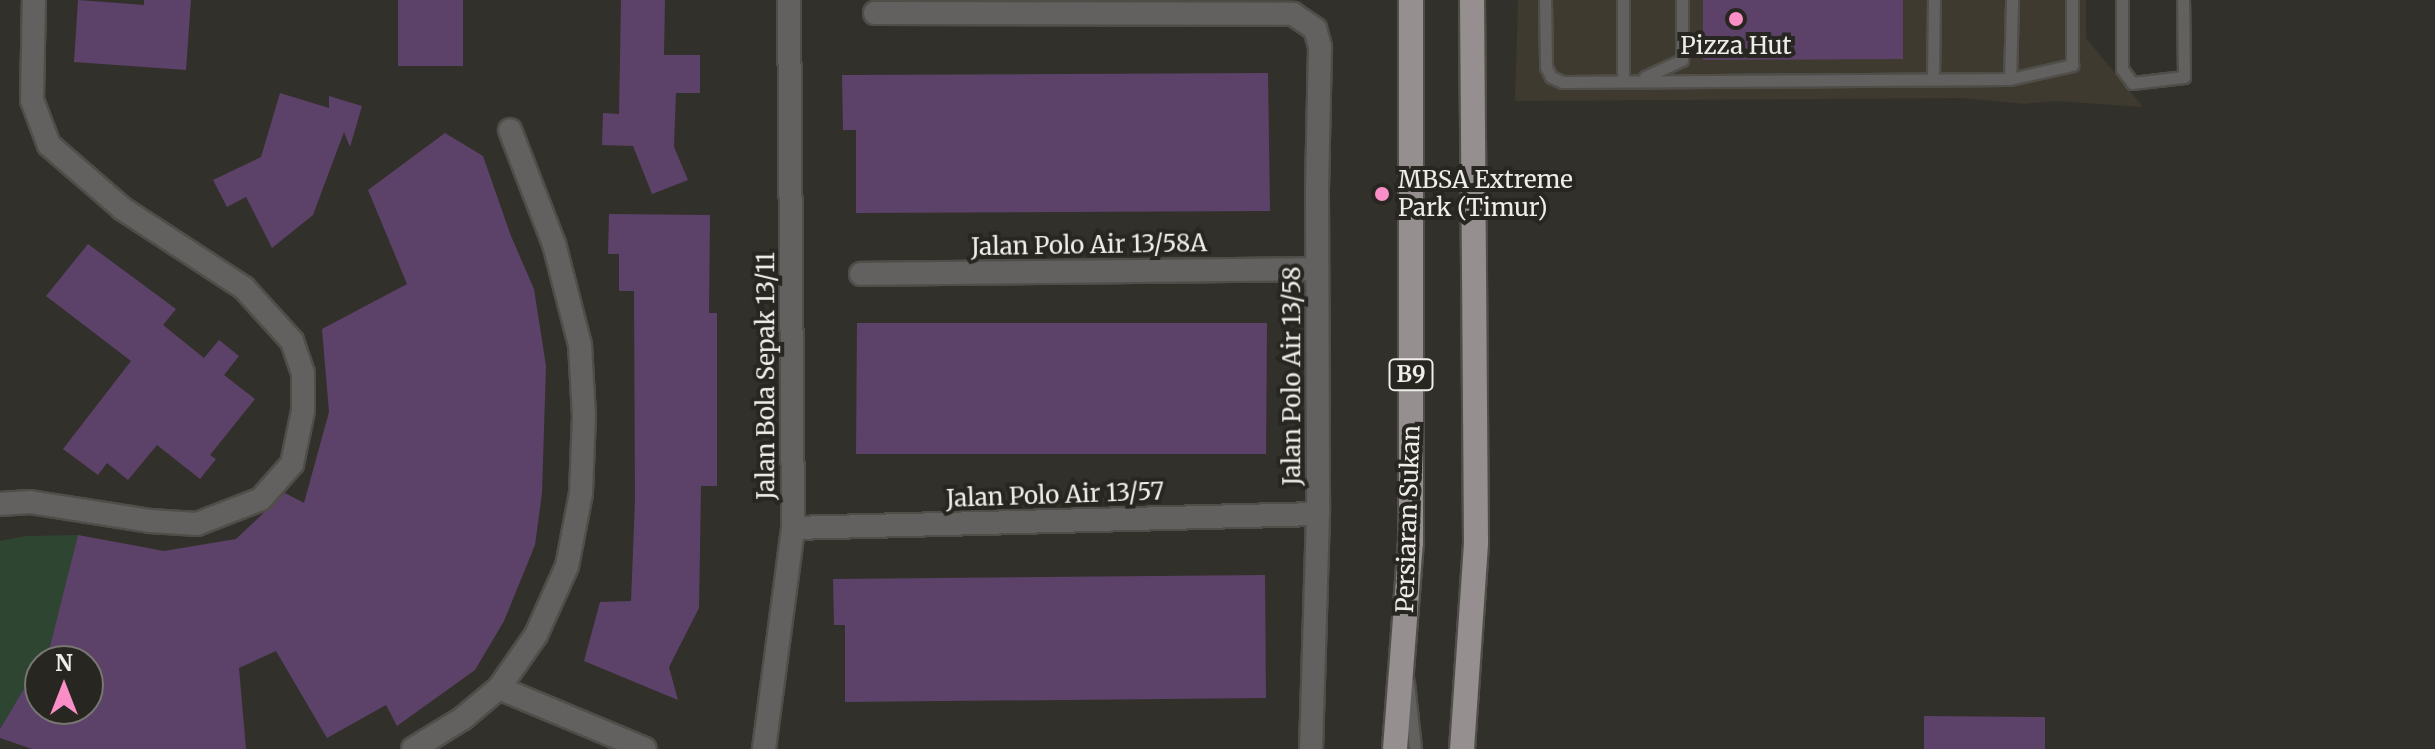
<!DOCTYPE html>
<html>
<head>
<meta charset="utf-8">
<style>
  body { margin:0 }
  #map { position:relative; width:2435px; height:749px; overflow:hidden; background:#32302b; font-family:Merriweather,serif }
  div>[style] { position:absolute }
  .built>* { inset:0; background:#3e3a2f }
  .green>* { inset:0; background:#2d4531 }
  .building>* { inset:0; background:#5c4268 }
  .roads { filter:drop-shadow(2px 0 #504e49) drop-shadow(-2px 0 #504e49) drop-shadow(0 2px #504e49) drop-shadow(0 -2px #504e49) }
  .lane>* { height:11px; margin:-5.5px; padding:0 5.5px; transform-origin:5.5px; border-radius:5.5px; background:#636060 }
  .street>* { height:22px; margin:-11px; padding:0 11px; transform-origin:11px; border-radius:11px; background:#636060 }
  .primary>* { height:24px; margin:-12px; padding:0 12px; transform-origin:12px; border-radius:12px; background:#958f8f }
  .dots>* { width:22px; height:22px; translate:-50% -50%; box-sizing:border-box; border:4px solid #282621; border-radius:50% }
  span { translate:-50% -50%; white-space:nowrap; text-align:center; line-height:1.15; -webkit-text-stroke:8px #282621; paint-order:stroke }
  .shield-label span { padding:2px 6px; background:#282621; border:2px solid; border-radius:6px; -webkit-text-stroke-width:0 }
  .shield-label { font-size:22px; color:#eeede9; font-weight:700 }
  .poi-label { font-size:24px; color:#eeede9 }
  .left { translate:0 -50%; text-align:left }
  .street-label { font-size:24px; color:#eeede9 }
  .north { position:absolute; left:24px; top:645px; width:80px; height:80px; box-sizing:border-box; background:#282621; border:2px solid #777671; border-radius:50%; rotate:0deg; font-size:22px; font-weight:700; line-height:32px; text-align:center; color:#eeede9 }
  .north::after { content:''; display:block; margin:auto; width:28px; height:36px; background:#fa8fc7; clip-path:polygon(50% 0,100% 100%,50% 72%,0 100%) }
</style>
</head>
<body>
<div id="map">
  <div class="built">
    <div style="clip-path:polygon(1518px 0,2086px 0,2086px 38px,2143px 107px,2055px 101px,2024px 104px,1963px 98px,1515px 101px)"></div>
  </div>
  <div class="green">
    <div style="clip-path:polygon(78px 535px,50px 646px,0 729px,0 541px,25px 536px)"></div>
  </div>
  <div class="building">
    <div style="clip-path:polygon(78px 0,144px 5px,144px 0,191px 0,186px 70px,74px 62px)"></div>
    <div style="clip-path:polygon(398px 0,463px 0,463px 66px,398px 66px)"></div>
    <div style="clip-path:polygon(621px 0,665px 0,664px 55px,700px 55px,700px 93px,676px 93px,674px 147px,688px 180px,652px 194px,633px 146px,602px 145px,603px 113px,619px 114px)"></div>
    <div style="clip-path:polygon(1703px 0,1903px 0,1903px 59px,1703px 60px)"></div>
    <div style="clip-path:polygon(1268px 73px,1270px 211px,856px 213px,856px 130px,843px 130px,842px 75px)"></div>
    <div style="clip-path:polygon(280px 93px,329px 108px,329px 96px,362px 106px,350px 147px,344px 132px,313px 215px,272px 248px,246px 197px,227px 207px,213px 180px,261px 157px)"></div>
    <div style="clip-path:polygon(445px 133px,483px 156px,511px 236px,534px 289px,546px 366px,542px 493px,535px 545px,504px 621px,475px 670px,397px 726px,386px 705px,327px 738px,276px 651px,239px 668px,246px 749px,32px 749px,0 738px,0 729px,40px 662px,40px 709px,88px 709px,88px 661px,41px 661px,50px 646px,78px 535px,164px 551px,236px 539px,285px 493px,304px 503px,329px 412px,322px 329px,407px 284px,368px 190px)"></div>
    <div style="clip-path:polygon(609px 214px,710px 215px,709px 313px,717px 313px,717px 486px,701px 486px,699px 608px,669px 667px,678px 700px,584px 661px,600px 602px,631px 601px,635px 501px,634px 291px,619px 291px,619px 254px,608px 254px)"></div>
    <div style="clip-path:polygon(88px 244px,176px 309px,163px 325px,204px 358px,219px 340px,239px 356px,224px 375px,255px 399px,210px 455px,216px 459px,200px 479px,157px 445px,128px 480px,107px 463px,98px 475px,63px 449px,131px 361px,46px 296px)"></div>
    <div style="clip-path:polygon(857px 323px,1267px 323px,1266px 454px,856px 454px)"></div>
    <div style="clip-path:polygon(1265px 575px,1266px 698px,845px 702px,845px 625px,834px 625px,833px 579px)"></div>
    <div style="clip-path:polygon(1924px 716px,2045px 717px,2045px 749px,1924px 749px)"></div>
  </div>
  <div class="roads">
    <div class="lane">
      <div style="left:1545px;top:0;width:67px;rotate:89.1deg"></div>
      <div style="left:1546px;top:67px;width:11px;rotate:63deg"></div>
      <div style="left:1551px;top:77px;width:13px;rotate:23deg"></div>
      <div style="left:1563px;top:82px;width:447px;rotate:-0.4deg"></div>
      <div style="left:2010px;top:79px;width:64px;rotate:-12.7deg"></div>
      <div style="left:2072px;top:65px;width:65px;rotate:-90deg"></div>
      <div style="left:1623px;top:0;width:80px;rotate:90deg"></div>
      <div style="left:2122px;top:0;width:69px;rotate:90deg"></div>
      <div style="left:2122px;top:69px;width:17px;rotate:54deg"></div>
      <div style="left:2132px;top:83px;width:52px;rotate:-6.6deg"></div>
      <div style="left:2184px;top:77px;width:77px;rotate:-90.7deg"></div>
      <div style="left:1645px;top:77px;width:41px;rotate:-24.7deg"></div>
      <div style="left:1682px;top:60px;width:60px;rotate:-90deg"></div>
      <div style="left:1933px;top:79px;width:79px;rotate:-89.3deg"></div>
      <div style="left:2010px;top:79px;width:79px;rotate:-88.5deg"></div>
      <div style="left:1408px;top:682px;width:67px;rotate:84deg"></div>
    </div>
    <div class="street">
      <div style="left:875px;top:13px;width:418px;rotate:0.1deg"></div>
      <div style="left:1293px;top:14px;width:27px;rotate:34deg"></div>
      <div style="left:1315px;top:29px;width:19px;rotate:74deg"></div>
      <div style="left:1320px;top:47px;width:142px;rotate:91.2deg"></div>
      <div style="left:1317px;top:189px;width:325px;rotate:89.8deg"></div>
      <div style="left:1318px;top:514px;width:235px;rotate:91.7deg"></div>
      <div style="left:861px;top:274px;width:456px;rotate:-0.6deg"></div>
      <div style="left:0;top:504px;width:30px;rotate:-4deg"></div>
      <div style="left:30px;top:502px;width:121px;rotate:9deg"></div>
      <div style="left:150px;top:521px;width:47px;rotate:3.7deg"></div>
      <div style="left:197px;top:524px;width:69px;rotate:-21.3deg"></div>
      <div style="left:261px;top:499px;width:47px;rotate:-48.5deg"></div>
      <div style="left:292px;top:464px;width:54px;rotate:-78.3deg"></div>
      <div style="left:303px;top:411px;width:38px;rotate:-90deg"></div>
      <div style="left:303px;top:373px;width:34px;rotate:-109deg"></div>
      <div style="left:292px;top:341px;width:72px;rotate:-132.2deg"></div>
      <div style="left:244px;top:288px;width:145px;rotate:-146.9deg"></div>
      <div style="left:123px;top:209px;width:98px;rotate:-139.1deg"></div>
      <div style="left:49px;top:145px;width:48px;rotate:-110.7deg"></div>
      <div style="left:32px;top:100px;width:100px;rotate:-88.9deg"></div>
      <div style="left:793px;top:528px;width:525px;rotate:-1.53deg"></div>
      <div style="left:499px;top:688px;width:158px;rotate:22.7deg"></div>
      <div style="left:413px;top:749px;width:57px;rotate:-31.5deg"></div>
      <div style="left:462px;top:719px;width:48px;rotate:-40deg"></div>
      <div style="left:499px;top:688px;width:65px;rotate:-55.1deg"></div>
      <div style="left:536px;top:635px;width:76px;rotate:-65.8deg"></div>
      <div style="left:567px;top:566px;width:74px;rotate:-79.1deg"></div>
      <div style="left:581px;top:493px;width:77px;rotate:-87.8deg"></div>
      <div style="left:584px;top:416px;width:71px;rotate:-93.2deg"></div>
      <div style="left:580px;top:345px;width:104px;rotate:-104.4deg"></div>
      <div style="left:554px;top:244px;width:122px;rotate:-111.1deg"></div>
      <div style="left:764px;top:749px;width:223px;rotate:-82.5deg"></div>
      <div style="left:793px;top:528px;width:528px;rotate:-90.43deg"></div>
    </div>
    <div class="primary">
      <div style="left:1395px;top:749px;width:207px;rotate:-85.6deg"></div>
      <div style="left:1411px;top:543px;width:543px;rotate:-90deg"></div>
      <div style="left:1462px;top:749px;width:207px;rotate:-86.1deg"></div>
      <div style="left:1476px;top:542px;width:542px;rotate:-90.42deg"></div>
    </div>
  </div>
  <div class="dots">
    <div style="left:1736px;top:19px;background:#fa8fc7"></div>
    <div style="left:1382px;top:194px;background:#fa8fc7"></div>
  </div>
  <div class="shield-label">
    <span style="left:1411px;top:375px">B9</span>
  </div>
  <div class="poi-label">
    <span style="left:1736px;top:46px">Pizza Hut</span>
    <span class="left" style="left:1398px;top:194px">MBSA Extreme<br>Park (Timur)</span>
  </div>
  <div class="street-label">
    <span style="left:1089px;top:245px;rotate:-1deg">Jalan Polo Air 13/58A</span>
    <span style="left:766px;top:376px;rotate:-90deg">Jalan Bola Sepak 13/11</span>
    <span style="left:1292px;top:376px;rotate:-90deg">Jalan Polo Air 13/58</span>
    <span style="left:1055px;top:495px;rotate:-2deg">Jalan Polo Air 13/57</span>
    <span style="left:1408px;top:519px;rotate:-88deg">Persiaran Sukan</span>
  </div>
  <div class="north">N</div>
</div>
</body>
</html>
